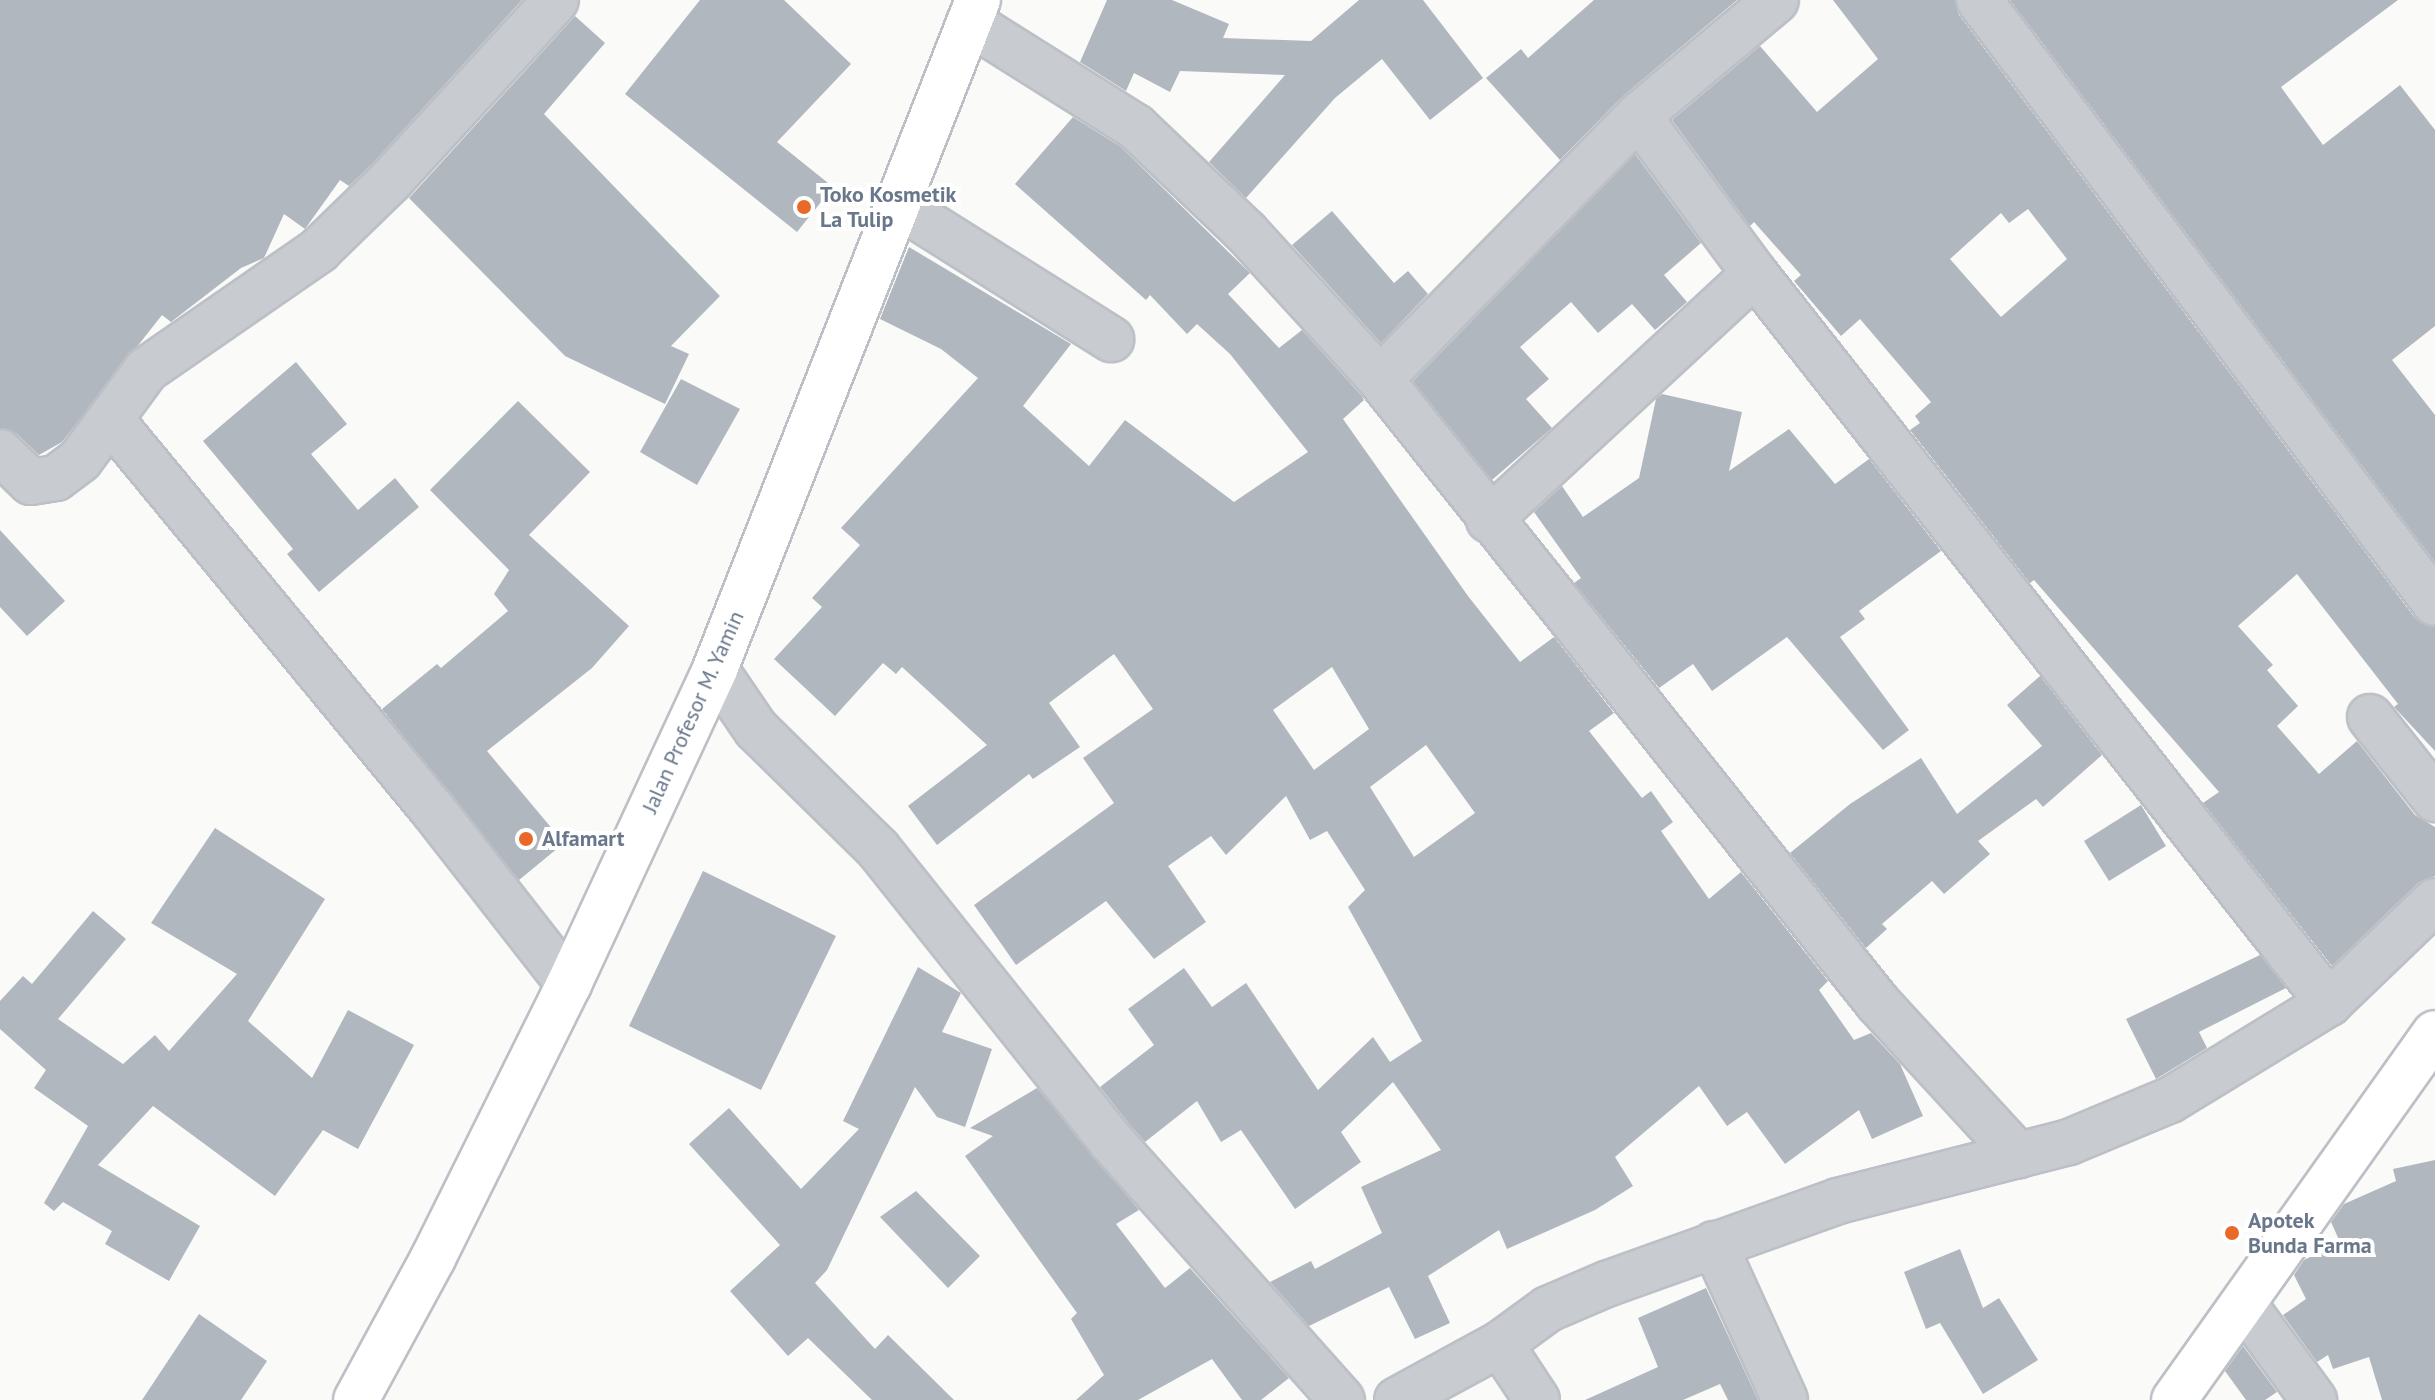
<!DOCTYPE html>
<html>
<head>
<meta charset="utf-8">
<style>
  body { margin:0 }
  #map { position:relative; width:2435px; height:1400px; overflow:hidden; background:#fafaf8; font-family:"PT Sans",sans-serif }
  div>[style] { position:absolute }
  .building>* { inset:0; background:#b1b7bf }
  .roads { filter:drop-shadow(2px 0 #bcc0c6) drop-shadow(-2px 0 #bcc0c6) drop-shadow(0 2px #bcc0c6) drop-shadow(0 -2px #bcc0c6) }
  .street>* { height:44px; margin:-22px; padding:0 22px; transform-origin:22px; border-radius:22px; background:#c8cbcf }
  .secondary>* { height:44px; margin:-22px; padding:0 22px; transform-origin:22px; border-radius:22px; background:#fff }
  .dots>* { width:22px; height:22px; translate:-50% -50%; box-sizing:border-box; border:4px solid #fff; border-radius:50% }
  span { translate:-50% -50%; white-space:nowrap; text-align:center; line-height:1.15; -webkit-text-stroke:8px #fff; paint-order:stroke }
  .poi-label { font-size:22px; color:#68778a; font-weight:700 }
  .left { translate:0 -50%; text-align:left }
  .street-label { font-size:22px; color:#68778a }
</style>
</head>
<body>
<div id="map">
  <div class="building">
    <div style="clip-path:polygon(0 0,522px 0,373px 163px,349px 186px,340px 180px,305px 229px,284px 214px,264px 258px,241px 268px,171px 322px,162px 315px,62px 442px,39px 455px,17px 434px,0 428px)"></div>
    <div style="clip-path:polygon(700px 0,784px 0,851px 64px,777px 142px,833px 187px,797px 232px,625px 94px)"></div>
    <div style="clip-path:polygon(1107px 0,1172px 0,1229px 24px,1223px 38px,1311px 41px,1359px 0,1423px 0,1483px 78px,1430px 120px,1382px 59px,1335px 98px,1246px 198px,1209px 162px,1285px 75px,1180px 71px,1170px 92px,1134px 73px,1126px 91px,1080px 62px)"></div>
    <div style="clip-path:polygon(1594px 0,1737px 0,1622px 97px,1560px 160px,1486px 78px,1521px 49px,1528px 58px)"></div>
    <div style="clip-path:polygon(evenodd,1833px 0,1955px 0,1959px 15px,2415px 618px,2435px 627px,2435px 751px,2394px 707px,2398px 704px,2297px 574px,2238px 626px,2273px 665px,2267px 670px,2298px 706px,2277px 726px,2319px 774px,2357px 741px,2415px 815px,2435px 827px,2435px 876px,2418px 883px,2332px 966px,2203px 803px,2219px 792px,2034px 580px,2030px 583px,1910px 430px,1920px 423px,1915px 416px,1931px 402px,1860px 319px,1841px 336px,1794px 281px,1801px 275px,1754px 222px,1750px 226px,1672px 120px,1760px 46px,1817px 112px,1878px 59px,1833px 0,2028px 209px,2067px 259px,2001px 317px,1950px 259px,2001px 213px,2009px 223px,2028px 209px)"></div>
    <div style="clip-path:polygon(2010px 0,2398px 0,2281px 87px,2323px 145px,2400px 85px,2435px 130px,2435px 326px,2392px 360px,2435px 415px,2435px 562px)"></div>
    <div style="clip-path:polygon(575px 16px,605px 43px,544px 114px,720px 296px,671px 346px,689px 354px,665px 404px,565px 356px,409px 198px)"></div>
    <div style="clip-path:polygon(evenodd,1073px 117px,1121px 147px,1250px 273px,1228px 294px,1279px 348px,1302px 330px,1361px 395px,1364px 400px,1343px 419px,1468px 596px,1520px 662px,1554px 637px,1614px 713px,1589px 731px,1642px 798px,1651px 791px,1673px 822px,1661px 831px,1709px 899px,1741px 872px,1828px 981px,1819px 990px,1854px 1040px,1871px 1033px,1900px 1064px,1923px 1116px,1872px 1139px,1859px 1110px,1785px 1164px,1747px 1112px,1727px 1126px,1699px 1086px,1615px 1157px,1633px 1186px,1595px 1210px,1507px 1249px,1499px 1230px,1428px 1276px,1450px 1323px,1415px 1339px,1389px 1287px,1309px 1326px,1270px 1282px,1311px 1261px,1315px 1269px,1382px 1233px,1361px 1187px,1441px 1150px,1393px 1082px,1341px 1132px,1361px 1162px,1295px 1209px,1241px 1130px,1221px 1142px,1197px 1101px,1145px 1142px,1130px 1125px,1100px 1087px,1154px 1045px,1128px 1009px,1184px 968px,1212px 1007px,1246px 983px,1318px 1090px,1373px 1037px,1390px 1062px,1422px 1041px,1348px 907px,1365px 890px,1327px 831px,1310px 840px,1286px 796px,1226px 855px,1211px 836px,1168px 866px,1206px 922px,1154px 959px,1106px 901px,1016px 965px,974px 905px,1114px 803px,1083px 758px,1153px 709px,1114px 654px,1049px 703px,1080px 747px,1033px 779px,1029px 774px,937px 845px,908px 806px,987px 745px,902px 667px,896px 674px,883px 663px,835px 716px,774px 659px,822px 607px,812px 598px,860px 545px,841px 528px,978px 378px,941px 349px,880px 319px,909px 247px,1071px 344px,1023px 406px,1089px 466px,1125px 420px,1234px 502px,1308px 452px,1230px 354px,1197px 324px,1187px 334px,1150px 295px,1146px 300px,1015px 184px,1073px 117px,1332px 667px,1369px 729px,1314px 770px,1273px 710px,1332px 667px,1073px 117px,1426px 745px,1475px 813px,1414px 857px,1370px 787px,1426px 745px)"></div>
    <div style="clip-path:polygon(1635px 154px,1701px 243px,1664px 275px,1687px 302px,1655px 330px,1632px 304px,1598px 333px,1571px 302px,1520px 347px,1549px 379px,1526px 399px,1552px 428px,1492px 480px,1413px 381px)"></div>
    <div style="clip-path:polygon(1332px 211px,1394px 283px,1408px 271px,1428px 294px,1381px 343px,1292px 245px)"></div>
    <div style="clip-path:polygon(296px 362px,347px 424px,311px 454px,358px 510px,395px 478px,419px 507px,319px 592px,287px 554px,293px 549px,203px 441px)"></div>
    <div style="clip-path:polygon(681px 379px,740px 409px,697px 485px,640px 452px)"></div>
    <div style="clip-path:polygon(1662px 394px,1742px 412px,1729px 471px,1789px 429px,1835px 484px,1869px 459px,1941px 551px,1859px 611px,1865px 619px,1840px 637px,1909px 730px,1883px 750px,1787px 637px,1712px 691px,1693px 664px,1659px 688px,1574px 583px,1581px 578px,1534px 512px,1562px 486px,1583px 517px,1639px 478px,1656px 399px)"></div>
    <div style="clip-path:polygon(518px 401px,590px 472px,529px 535px,629px 626px,592px 668px,487px 751px,564px 843px,519px 880px,382px 709px,437px 664px,441px 668px,508px 611px,494px 594px,509px 570px,430px 490px)"></div>
    <div style="clip-path:polygon(0 530px,65px 601px,27px 636px,0 607px)"></div>
    <div style="clip-path:polygon(2040px 676px,2102px 755px,2043px 807px,2036px 799px,1978px 841px,1990px 854px,1944px 894px,1932px 881px,1882px 924px,1887px 929px,1866px 948px,1790px 853px,1850px 804px,1921px 758px,1957px 814px,2042px 746px,2007px 705px)"></div>
    <div style="clip-path:polygon(2141px 805px,2166px 846px,2109px 881px,2084px 841px)"></div>
    <div style="clip-path:polygon(215px 828px,325px 899px,248px 1021px,312px 1078px,348px 1010px,414px 1045px,358px 1149px,323px 1130px,275px 1196px,153px 1106px,98px 1165px,200px 1226px,169px 1281px,105px 1244px,112px 1231px,63px 1202px,54px 1211px,44px 1203px,88px 1126px,34px 1088px,46px 1070px,0 1029px,0 1001px,23px 976px,32px 984px,93px 911px,126px 939px,58px 1019px,123px 1064px,155px 1035px,169px 1051px,237px 974px,151px 923px)"></div>
    <div style="clip-path:polygon(703px 871px,836px 936px,761px 1090px,629px 1026px)"></div>
    <div style="clip-path:polygon(2260px 955px,2286px 988px,2199px 1032px,2207px 1048px,2156px 1079px,2126px 1019px)"></div>
    <div style="clip-path:polygon(918px 967px,961px 993px,942px 1032px,992px 1049px,965px 1127px,937px 1117px,915px 1087px,827px 1270px,815px 1283px,875px 1349px,888px 1335px,954px 1400px,872px 1400px,808px 1338px,788px 1356px,730px 1291px,780px 1245px,689px 1144px,729px 1108px,801px 1189px,859px 1129px,843px 1121px)"></div>
    <div style="clip-path:polygon(1037px 1088px,1139px 1210px,1116px 1224px,1165px 1288px,1190px 1268px,1289px 1378px,1261px 1400px,1242px 1400px,1212px 1359px,1138px 1400px,1076px 1400px,1104px 1375px,1071px 1319px,1077px 1313px,965px 1156px,993px 1136px,970px 1128px)"></div>
    <div style="clip-path:polygon(2435px 1160px,2435px 1400px,2382px 1400px,2369px 1357px,2333px 1369px,2328px 1355px,2317px 1362px,2283px 1315px,2306px 1299px,2294px 1275px,2304px 1260px,2340px 1242px,2331px 1222px,2344px 1204px,2396px 1181px,2393px 1169px)"></div>
    <div style="clip-path:polygon(916px 1191px,980px 1256px,948px 1288px,880px 1217px)"></div>
    <div style="clip-path:polygon(1960px 1249px,1983px 1308px,1999px 1298px,2038px 1360px,1983px 1394px,1940px 1323px,1926px 1329px,1904px 1272px)"></div>
    <div style="clip-path:polygon(1706px 1288px,1758px 1400px,1728px 1400px,1720px 1384px,1683px 1400px,1585px 1400px,1658px 1367px,1638px 1318px)"></div>
    <div style="clip-path:polygon(199px 1314px,267px 1361px,241px 1400px,142px 1400px)"></div>
    <div style="clip-path:polygon(2243px 1346px,2277px 1392px,2265px 1400px,2246px 1400px,2225px 1371px)"></div>
  </div>
  <div class="roads">
    <div class="street">
      <div style="left:1979px;top:0;width:756px;rotate:52.9deg"></div>
      <div style="left:969px;top:22px;width:197px;rotate:32.2deg"></div>
      <div style="left:1136px;top:127px;width:152px;rotate:43.7deg"></div>
      <div style="left:1246px;top:232px;width:199px;rotate:47.6deg"></div>
      <div style="left:1380px;top:379px;width:798px;rotate:51.41deg"></div>
      <div style="left:1878px;top:1003px;width:207px;rotate:47.4deg"></div>
      <div style="left:1638px;top:116px;width:197px;rotate:53.5deg"></div>
      <div style="left:1755px;top:274px;width:928px;rotate:51.78deg"></div>
      <div style="left:898px;top:205px;width:252px;rotate:32.2deg"></div>
      <div style="left:1380px;top:379px;width:368px;rotate:-45.5deg"></div>
      <div style="left:1638px;top:116px;width:180px;rotate:-40deg"></div>
      <div style="left:111px;top:420px;width:506px;rotate:50.46deg"></div>
      <div style="left:433px;top:810px;width:221px;rotate:52deg"></div>
      <div style="left:0;top:452px;width:43px;rotate:44.1deg"></div>
      <div style="left:31px;top:482px;width:25px;rotate:-9deg"></div>
      <div style="left:56px;top:478px;width:30px;rotate:-37deg"></div>
      <div style="left:80px;top:460px;width:112px;rotate:-53.7deg"></div>
      <div style="left:146px;top:370px;width:211px;rotate:-34.7deg"></div>
      <div style="left:319px;top:250px;width:100px;rotate:-44.2deg"></div>
      <div style="left:391px;top:180px;width:244px;rotate:-47.5deg"></div>
      <div style="left:1489px;top:520px;width:362px;rotate:-42.8deg"></div>
      <div style="left:715px;top:669px;width:73px;rotate:55.7deg"></div>
      <div style="left:756px;top:729px;width:171px;rotate:44.5deg"></div>
      <div style="left:878px;top:849px;width:374px;rotate:51.4deg"></div>
      <div style="left:1111px;top:1141px;width:347px;rotate:48.3deg"></div>
      <div style="left:2370px;top:717px;width:105px;rotate:51.6deg"></div>
      <div style="left:1714px;top:1244px;width:171px;rotate:65.5deg"></div>
      <div style="left:2245px;top:1306px;width:117px;rotate:53.7deg"></div>
      <div style="left:1500px;top:1344px;width:67px;rotate:56.5deg"></div>
      <div style="left:1397px;top:1400px;width:117px;rotate:-28.5deg"></div>
      <div style="left:1500px;top:1344px;width:59px;rotate:-36.1deg"></div>
      <div style="left:1548px;top:1309px;width:66px;rotate:-23.1deg"></div>
      <div style="left:1609px;top:1283px;width:243px;rotate:-19.7deg"></div>
      <div style="left:1838px;top:1201px;width:238px;rotate:-14.3deg"></div>
      <div style="left:2069px;top:1142px;width:109px;rotate:-22.6deg"></div>
      <div style="left:2170px;top:1100px;width:186px;rotate:-31.4deg"></div>
      <div style="left:2329px;top:1003px;width:147px;rotate:-43.9deg"></div>
    </div>
    <div class="secondary">
      <div style="left:356px;top:1400px;width:162px;rotate:-61.5deg"></div>
      <div style="left:433px;top:1258px;width:306px;rotate:-63.6deg"></div>
      <div style="left:569px;top:984px;width:347px;rotate:-65.1deg"></div>
      <div style="left:715px;top:669px;width:719px;rotate:-68.54deg"></div>
      <div style="left:2174px;top:1400px;width:450px;rotate:-54.6deg"></div>
    </div>
  </div>
  <div class="dots">
    <div style="left:804px;top:207px;background:#e96928"></div>
    <div style="left:526px;top:839px;background:#e96928"></div>
    <div style="left:2232px;top:1233px;background:#e96928"></div>
  </div>
  <div class="poi-label">
    <span class="left" style="left:820px;top:207px">Toko Kosmetik<br>La Tulip</span>
    <span class="left" style="left:542px;top:839px">Alfamart</span>
    <span class="left" style="left:2248px;top:1233px">Apotek<br>Bunda Farma</span>
  </div>
  <div class="street-label">
    <span style="left:693px;top:712px;rotate:-66deg">Jalan Profesor M. Yamin</span>
  </div>
</div>
</body>
</html>
